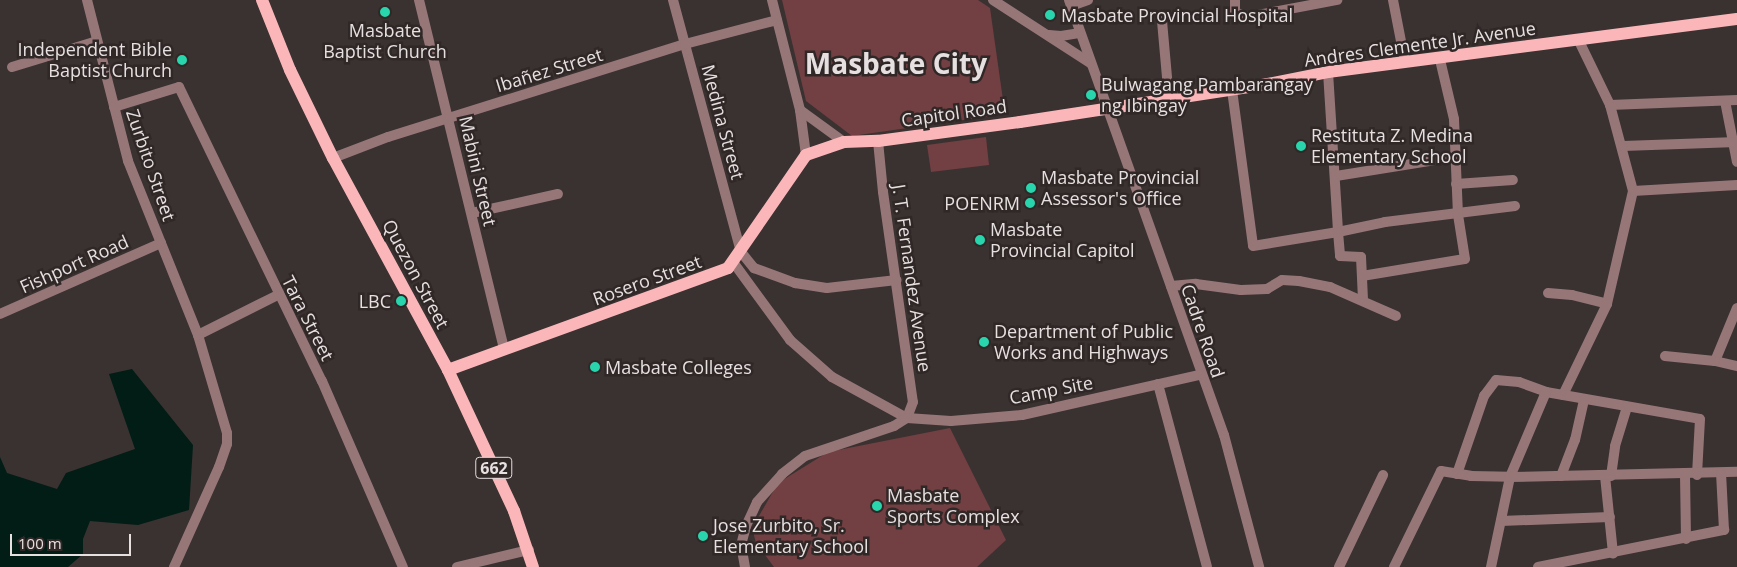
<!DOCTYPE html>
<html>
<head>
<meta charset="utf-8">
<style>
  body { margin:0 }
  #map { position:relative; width:1737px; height:567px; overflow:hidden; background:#3a3131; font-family:"Open Sans",sans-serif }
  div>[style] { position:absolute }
  .green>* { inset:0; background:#723f42 }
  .water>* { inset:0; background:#011d15 }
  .minor>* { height:10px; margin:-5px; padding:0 5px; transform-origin:5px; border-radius:5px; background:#977677 }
  .major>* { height:12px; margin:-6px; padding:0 6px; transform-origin:6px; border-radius:6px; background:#fbb6b9 }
  .dots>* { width:14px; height:14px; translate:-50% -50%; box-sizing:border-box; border:2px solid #302727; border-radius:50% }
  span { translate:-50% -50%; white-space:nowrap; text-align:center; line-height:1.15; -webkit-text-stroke:5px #302727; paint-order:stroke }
  .shield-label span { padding:1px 4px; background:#302727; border:1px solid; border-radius:4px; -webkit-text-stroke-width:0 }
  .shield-label { font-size:16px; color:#e6e0e0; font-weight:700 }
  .poi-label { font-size:18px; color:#e6e0e0 }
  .left { translate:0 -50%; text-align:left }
  .right { translate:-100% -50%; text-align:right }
  .street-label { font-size:18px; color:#e6e0e0 }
  .town-label { font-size:28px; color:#e6e0e0; font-weight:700 }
  .scale { position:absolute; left:10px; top:534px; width:121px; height:22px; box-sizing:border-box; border:2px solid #e6e0e0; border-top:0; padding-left:6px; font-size:15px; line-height:18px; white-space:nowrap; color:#e6e0e0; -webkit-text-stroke:4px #302727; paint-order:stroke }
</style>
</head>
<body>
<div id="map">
  <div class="green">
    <div style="clip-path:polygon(782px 0,978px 0,990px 8px,1005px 114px,852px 136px,806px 101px)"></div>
    <div style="clip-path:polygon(986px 137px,989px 165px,931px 172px,927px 145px)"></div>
    <div style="clip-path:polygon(950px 428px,1006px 540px,977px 567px,774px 567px,756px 543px,752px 528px,778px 483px,828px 452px)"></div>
  </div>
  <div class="water">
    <div style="clip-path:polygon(132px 369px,193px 445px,189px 510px,138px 525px,90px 521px,83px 539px,83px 554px,68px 567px,0 567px,0 457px,7px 473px,57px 489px,66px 473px,135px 449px,109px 374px)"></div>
  </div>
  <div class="minor">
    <div style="left:87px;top:0;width:166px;rotate:75.7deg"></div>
    <div style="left:128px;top:161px;width:188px;rotate:68.1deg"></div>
    <div style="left:198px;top:335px;width:102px;rotate:73.5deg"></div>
    <div style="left:227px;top:433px;width:11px;rotate:90deg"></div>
    <div style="left:227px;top:444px;width:24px;rotate:109deg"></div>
    <div style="left:219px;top:467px;width:110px;rotate:114.2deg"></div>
    <div style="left:419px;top:0;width:360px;rotate:76.3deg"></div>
    <div style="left:673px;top:0;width:261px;rotate:74.9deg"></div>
    <div style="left:741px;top:252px;width:21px;rotate:51deg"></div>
    <div style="left:754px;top:268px;width:44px;rotate:20.1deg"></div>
    <div style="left:795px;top:283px;width:32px;rotate:9deg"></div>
    <div style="left:827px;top:288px;width:70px;rotate:-6.5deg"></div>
    <div style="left:772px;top:0;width:114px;rotate:75.7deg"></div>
    <div style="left:800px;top:110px;width:45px;rotate:82.4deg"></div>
    <div style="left:993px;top:0;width:116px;rotate:33deg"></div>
    <div style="left:1069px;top:0;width:462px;rotate:70.4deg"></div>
    <div style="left:1224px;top:435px;width:137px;rotate:75.1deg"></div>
    <div style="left:1235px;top:0;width:12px;rotate:90deg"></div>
    <div style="left:1235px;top:12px;width:13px;rotate:23deg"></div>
    <div style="left:1247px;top:17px;width:92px;rotate:-10.7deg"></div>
    <div style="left:1393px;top:0;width:63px;rotate:79deg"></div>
    <div style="left:1071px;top:6px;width:18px;rotate:-19deg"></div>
    <div style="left:1162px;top:21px;width:78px;rotate:84.9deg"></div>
    <div style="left:1049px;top:35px;width:12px;rotate:5deg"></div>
    <div style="left:1061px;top:36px;width:18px;rotate:-9deg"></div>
    <div style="left:1578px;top:39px;width:73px;rotate:64.1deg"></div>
    <div style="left:1610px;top:105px;width:89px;rotate:75deg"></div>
    <div style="left:1633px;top:191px;width:116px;rotate:103deg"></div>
    <div style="left:12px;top:67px;width:89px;rotate:-17deg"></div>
    <div style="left:1328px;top:72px;width:160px;rotate:86.4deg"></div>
    <div style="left:1338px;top:232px;width:48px;rotate:-12deg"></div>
    <div style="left:1385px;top:222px;width:131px;rotate:-7deg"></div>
    <div style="left:1232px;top:90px;width:157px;rotate:82.3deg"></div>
    <div style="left:1253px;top:246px;width:86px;rotate:-9.4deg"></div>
    <div style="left:1338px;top:232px;width:24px;rotate:85deg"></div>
    <div style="left:1340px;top:256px;width:21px;rotate:3deg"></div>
    <div style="left:1361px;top:257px;width:43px;rotate:87.3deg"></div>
    <div style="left:1725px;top:101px;width:62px;rotate:78.9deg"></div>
    <div style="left:1610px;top:105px;width:127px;rotate:-2.3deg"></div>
    <div style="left:114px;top:107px;width:68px;rotate:-17.1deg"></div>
    <div style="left:179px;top:87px;width:327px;rotate:64.1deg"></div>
    <div style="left:322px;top:381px;width:203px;rotate:66.5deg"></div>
    <div style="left:800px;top:110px;width:54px;rotate:36deg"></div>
    <div style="left:878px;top:141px;width:51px;rotate:84.4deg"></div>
    <div style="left:883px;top:192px;width:212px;rotate:81.9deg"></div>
    <div style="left:913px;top:402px;width:17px;rotate:111deg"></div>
    <div style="left:1623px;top:146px;width:114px;rotate:-2deg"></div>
    <div style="left:333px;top:158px;width:59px;rotate:-20.9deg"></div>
    <div style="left:388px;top:137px;width:311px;rotate:-17.4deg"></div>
    <div style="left:685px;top:44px;width:95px;rotate:-14.6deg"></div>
    <div style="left:1336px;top:176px;width:121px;rotate:-9.1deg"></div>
    <div style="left:1456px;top:184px;width:57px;rotate:-4deg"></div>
    <div style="left:1633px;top:191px;width:104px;rotate:-3.3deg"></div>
    <div style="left:472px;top:213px;width:88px;rotate:-12.5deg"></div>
    <div style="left:733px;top:262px;width:97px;rotate:53.8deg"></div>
    <div style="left:790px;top:340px;width:56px;rotate:41.4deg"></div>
    <div style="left:832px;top:377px;width:85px;rotate:28.7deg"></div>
    <div style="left:907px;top:418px;width:44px;rotate:3.9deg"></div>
    <div style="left:951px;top:421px;width:71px;rotate:-4.8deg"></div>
    <div style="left:1022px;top:415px;width:182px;rotate:-12.7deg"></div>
    <div style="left:1362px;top:276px;width:104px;rotate:-9.4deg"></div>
    <div style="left:1465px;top:259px;width:45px;rotate:-99deg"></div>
    <div style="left:1458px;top:215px;width:96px;rotate:-92.4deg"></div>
    <div style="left:1454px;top:119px;width:61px;rotate:-103.3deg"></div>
    <div style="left:1171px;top:286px;width:25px;rotate:-5deg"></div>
    <div style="left:1196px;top:284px;width:45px;rotate:7.6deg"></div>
    <div style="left:1241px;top:290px;width:26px;rotate:-2deg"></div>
    <div style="left:1267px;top:289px;width:17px;rotate:-31deg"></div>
    <div style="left:1282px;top:280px;width:17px;rotate:3deg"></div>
    <div style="left:1299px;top:281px;width:32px;rotate:11deg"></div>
    <div style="left:1330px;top:287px;width:72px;rotate:23.7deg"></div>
    <div style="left:1548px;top:293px;width:24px;rotate:5deg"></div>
    <div style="left:1572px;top:295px;width:36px;rotate:14deg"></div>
    <div style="left:1607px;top:304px;width:101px;rotate:115.8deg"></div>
    <div style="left:1737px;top:308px;width:57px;rotate:112.5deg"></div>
    <div style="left:1715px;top:361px;width:23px;rotate:13deg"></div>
    <div style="left:0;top:314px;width:176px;rotate:-23.8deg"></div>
    <div style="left:198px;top:335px;width:89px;rotate:-26.6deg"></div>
    <div style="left:1665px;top:356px;width:50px;rotate:5.7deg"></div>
    <div style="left:1158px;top:384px;width:189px;rotate:75deg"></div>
    <div style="left:1546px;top:392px;width:156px;rotate:9.9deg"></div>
    <div style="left:1700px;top:419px;width:56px;rotate:93.1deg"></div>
    <div style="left:1457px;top:474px;width:83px;rotate:-70.9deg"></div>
    <div style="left:1484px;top:396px;width:20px;rotate:-53deg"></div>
    <div style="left:1496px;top:380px;width:23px;rotate:5deg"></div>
    <div style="left:1519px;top:382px;width:29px;rotate:20deg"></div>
    <div style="left:1546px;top:392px;width:92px;rotate:113deg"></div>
    <div style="left:1510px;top:477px;width:92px;rotate:101.9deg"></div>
    <div style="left:1685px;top:475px;width:64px;rotate:89.1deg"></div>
    <div style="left:1561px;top:476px;width:39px;rotate:-69deg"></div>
    <div style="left:1575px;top:440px;width:41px;rotate:-77.3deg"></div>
    <div style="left:1605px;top:476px;width:78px;rotate:84.1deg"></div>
    <div style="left:1611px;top:476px;width:30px;rotate:-82deg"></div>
    <div style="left:1615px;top:446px;width:41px;rotate:-72.9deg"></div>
    <div style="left:1501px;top:521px;width:109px;rotate:-2.1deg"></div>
    <div style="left:457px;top:567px;width:74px;rotate:-13.3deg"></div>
    <div style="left:745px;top:567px;width:22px;rotate:-100deg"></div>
    <div style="left:741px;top:545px;width:20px;rotate:-75deg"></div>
    <div style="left:746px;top:526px;width:26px;rotate:-65deg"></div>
    <div style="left:757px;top:502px;width:38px;rotate:-48deg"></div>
    <div style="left:782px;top:474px;width:29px;rotate:-38deg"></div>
    <div style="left:805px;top:456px;width:94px;rotate:-18.6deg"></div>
    <div style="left:894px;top:426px;width:15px;rotate:-32deg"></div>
    <div style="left:1339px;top:567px;width:102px;rotate:-64.4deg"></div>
    <div style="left:1394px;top:567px;width:107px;rotate:-63.9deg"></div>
    <div style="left:1441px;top:471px;width:30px;rotate:9deg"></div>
    <div style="left:1471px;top:476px;width:39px;rotate:1deg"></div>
    <div style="left:1510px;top:477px;width:227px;rotate:-1.3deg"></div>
    <div style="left:1538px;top:567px;width:190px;rotate:-11.3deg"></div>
    <div style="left:1724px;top:530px;width:57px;rotate:-93deg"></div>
  </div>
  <div class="major">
    <div style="left:262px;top:0;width:75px;rotate:68.2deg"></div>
    <div style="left:290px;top:70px;width:98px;rotate:64deg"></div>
    <div style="left:333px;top:158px;width:241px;rotate:61.5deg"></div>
    <div style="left:448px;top:370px;width:156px;rotate:64.9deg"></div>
    <div style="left:514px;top:511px;width:59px;rotate:71.3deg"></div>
    <div style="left:448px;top:370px;width:298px;rotate:-20deg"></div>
    <div style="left:728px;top:268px;width:137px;rotate:-55.4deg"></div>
    <div style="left:806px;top:155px;width:40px;rotate:-18.9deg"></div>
    <div style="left:844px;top:142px;width:34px;rotate:-2deg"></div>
    <div style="left:878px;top:141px;width:143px;rotate:-7.6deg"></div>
    <div style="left:1020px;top:122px;width:246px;rotate:-8.7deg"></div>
    <div style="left:1263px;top:85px;width:66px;rotate:-11.3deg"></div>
    <div style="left:1328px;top:72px;width:412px;rotate:-7.4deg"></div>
  </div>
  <div class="dots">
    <div style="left:385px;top:12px;background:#29d5ad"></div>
    <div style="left:1050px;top:15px;background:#29d5ad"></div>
    <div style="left:182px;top:60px;background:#29d5ad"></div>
    <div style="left:1091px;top:95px;background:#29d5ad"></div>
    <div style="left:1301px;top:146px;background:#29d5ad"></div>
    <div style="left:1031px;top:188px;background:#29d5ad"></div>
    <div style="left:1030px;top:203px;background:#29d5ad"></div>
    <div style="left:980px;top:240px;background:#29d5ad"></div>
    <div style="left:401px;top:301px;background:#29d5ad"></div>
    <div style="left:984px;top:342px;background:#29d5ad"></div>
    <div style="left:595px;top:367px;background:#29d5ad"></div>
    <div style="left:877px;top:506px;background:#29d5ad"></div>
    <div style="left:703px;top:536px;background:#29d5ad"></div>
  </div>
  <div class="shield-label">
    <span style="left:494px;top:468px">662</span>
  </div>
  <div class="poi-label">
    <span class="left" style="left:1061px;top:15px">Masbate Provincial Hospital</span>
    <span style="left:385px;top:41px">Masbate<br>Baptist Church</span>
    <span class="right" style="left:172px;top:60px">Independent Bible<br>Baptist Church</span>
    <span class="left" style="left:1101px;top:95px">Bulwagang Pambarangay<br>ng Ibingay</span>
    <span class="left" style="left:1311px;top:146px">Restituta Z. Medina<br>Elementary School</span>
    <span class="left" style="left:1041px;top:188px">Masbate Provincial<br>Assessor's Office</span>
    <span class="right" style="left:1020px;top:203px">POENRM</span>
    <span class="left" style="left:990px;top:240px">Masbate<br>Provincial Capitol</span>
    <span class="right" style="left:391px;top:301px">LBC</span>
    <span class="left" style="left:994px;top:342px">Department of Public<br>Works and Highways</span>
    <span class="left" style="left:605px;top:367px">Masbate Colleges</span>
    <span class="left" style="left:887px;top:506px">Masbate<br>Sports Complex</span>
    <span class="left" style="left:713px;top:536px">Jose Zurbito, Sr.<br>Elementary School</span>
  </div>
  <div class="street-label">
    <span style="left:1420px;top:44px;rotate:-8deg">Andres Clemente Jr. Avenue</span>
    <span style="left:549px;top:70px;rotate:-17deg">Ibañez Street</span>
    <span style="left:954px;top:113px;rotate:-8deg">Capitol Road</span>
    <span style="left:723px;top:122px;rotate:75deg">Medina Street</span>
    <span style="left:151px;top:165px;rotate:71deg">Zurbito Street</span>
    <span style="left:478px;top:171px;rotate:77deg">Mabini Street</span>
    <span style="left:74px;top:264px;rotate:-24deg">Fishport Road</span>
    <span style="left:416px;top:274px;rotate:62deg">Quezon Street</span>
    <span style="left:912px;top:278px;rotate:82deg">J. T. Fernandez Avenue</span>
    <span style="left:647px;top:280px;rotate:-20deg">Rosero Street</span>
    <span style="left:308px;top:318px;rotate:63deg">Tara Street</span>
    <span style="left:1203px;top:331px;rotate:71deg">Cadre Road</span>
    <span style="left:1051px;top:390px;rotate:-11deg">Camp Site</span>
  </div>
  <div class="town-label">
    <span style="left:896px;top:63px">Masbate City</span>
  </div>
  <div class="scale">100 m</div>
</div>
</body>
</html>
